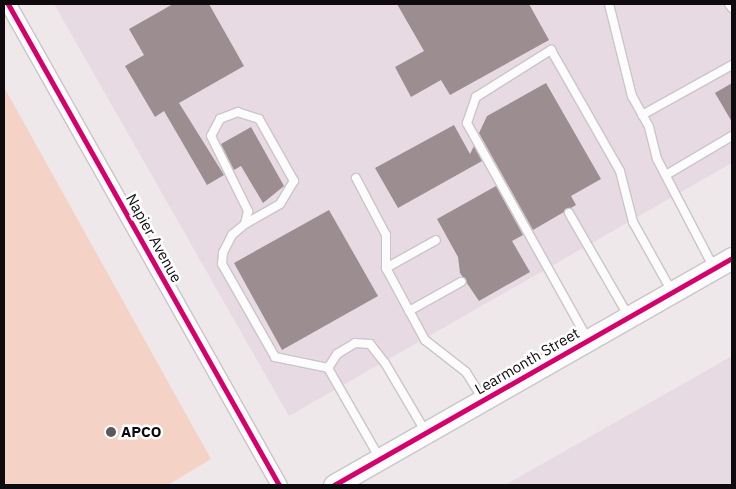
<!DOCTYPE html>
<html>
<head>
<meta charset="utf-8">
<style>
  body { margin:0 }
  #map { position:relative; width:736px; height:489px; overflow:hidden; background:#eee8eb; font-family:"IBM Plex Sans",sans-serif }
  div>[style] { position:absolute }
  .built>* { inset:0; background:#e8dae2 }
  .green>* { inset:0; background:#f4d3c6 }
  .building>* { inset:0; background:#9c8d90 }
  .roads { filter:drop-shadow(1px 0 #cac5c8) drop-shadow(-1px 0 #cac5c8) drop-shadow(0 1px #cac5c8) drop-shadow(0 -1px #cac5c8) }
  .lane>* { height:8px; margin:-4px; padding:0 4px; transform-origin:4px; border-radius:4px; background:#fcfcfc }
  .street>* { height:15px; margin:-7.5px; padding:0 7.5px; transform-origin:7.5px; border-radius:7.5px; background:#fcfcfc }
  .secondary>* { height:21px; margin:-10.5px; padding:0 10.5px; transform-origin:10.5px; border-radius:10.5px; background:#fcfcfc }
  .cycleway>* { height:5px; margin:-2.5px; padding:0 2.5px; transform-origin:2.5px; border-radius:2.5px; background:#d6006c }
  .dots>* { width:14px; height:14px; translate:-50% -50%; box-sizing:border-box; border:2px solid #fff; border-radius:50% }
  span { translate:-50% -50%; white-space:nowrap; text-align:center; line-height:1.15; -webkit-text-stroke:5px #fff; paint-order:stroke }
  .street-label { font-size:15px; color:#0e0a0d }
  .poi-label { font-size:15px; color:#0e0a0d; font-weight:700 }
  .left { translate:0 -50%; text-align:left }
  .frame { position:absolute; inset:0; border:5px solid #0e0a0d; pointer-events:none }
</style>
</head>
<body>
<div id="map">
  <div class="built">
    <div style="clip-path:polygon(54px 4px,732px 4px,732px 163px,289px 416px)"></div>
    <div style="clip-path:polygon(732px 356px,732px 485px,505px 485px)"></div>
  </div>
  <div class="green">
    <div style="clip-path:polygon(4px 87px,211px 459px,168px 485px,4px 485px)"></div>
  </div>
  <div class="building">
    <div style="clip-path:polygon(173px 4px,209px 4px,244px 66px,179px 103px,224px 175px,207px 185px,164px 111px,155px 117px,125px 66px,144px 55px,129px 29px)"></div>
    <div style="clip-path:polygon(397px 4px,529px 4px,549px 40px,450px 95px,441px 80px,411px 97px,395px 67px,424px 51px)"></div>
    <div style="clip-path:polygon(546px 83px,601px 179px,571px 196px,576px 205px,533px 230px,479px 133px,487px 116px)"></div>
    <div style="clip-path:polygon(732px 83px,732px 122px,715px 93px)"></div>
    <div style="clip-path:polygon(454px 125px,470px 154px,474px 146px,482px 161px,398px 208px,375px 168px)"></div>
    <div style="clip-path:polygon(251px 127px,284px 186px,263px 203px,241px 166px,234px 170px,221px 144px)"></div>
    <div style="clip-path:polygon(496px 186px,523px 235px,512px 241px,530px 272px,479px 301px,460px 273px,458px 257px,437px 219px)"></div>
    <div style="clip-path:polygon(329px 210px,378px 296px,282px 350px,234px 263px)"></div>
  </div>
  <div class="roads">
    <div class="lane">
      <div style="left:609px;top:4px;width:95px;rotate:76deg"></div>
      <div style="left:632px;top:96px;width:35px;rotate:61deg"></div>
      <div style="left:649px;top:127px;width:33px;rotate:76deg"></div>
      <div style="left:657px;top:159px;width:121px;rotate:62.4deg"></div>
      <div style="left:729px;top:4px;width:5px;rotate:53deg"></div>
      <div style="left:642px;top:115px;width:103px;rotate:-29.1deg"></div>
      <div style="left:666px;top:175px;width:77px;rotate:-30.6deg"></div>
      <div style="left:356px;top:178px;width:64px;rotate:62.2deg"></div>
      <div style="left:386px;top:235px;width:33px;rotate:90deg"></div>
      <div style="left:386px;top:268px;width:82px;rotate:61.6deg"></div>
      <div style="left:425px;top:340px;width:52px;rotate:38deg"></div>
      <div style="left:466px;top:372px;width:31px;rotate:58deg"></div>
      <div style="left:569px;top:213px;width:118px;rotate:60deg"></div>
      <div style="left:245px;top:224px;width:40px;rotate:-29.7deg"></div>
      <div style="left:280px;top:204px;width:27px;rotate:-59deg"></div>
      <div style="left:294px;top:181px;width:71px;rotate:-119.4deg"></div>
      <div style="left:259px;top:119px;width:22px;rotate:-162deg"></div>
      <div style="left:238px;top:112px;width:19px;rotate:159deg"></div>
      <div style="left:220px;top:119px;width:19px;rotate:118deg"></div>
      <div style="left:211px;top:136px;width:84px;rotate:63.7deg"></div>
      <div style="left:248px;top:211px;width:13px;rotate:103deg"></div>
      <div style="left:245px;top:224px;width:17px;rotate:140deg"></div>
      <div style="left:232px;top:235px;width:20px;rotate:117deg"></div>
      <div style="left:223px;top:253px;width:11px;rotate:95deg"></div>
      <div style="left:222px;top:264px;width:107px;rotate:60.3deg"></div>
      <div style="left:275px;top:357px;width:54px;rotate:11.7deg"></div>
      <div style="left:386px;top:268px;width:57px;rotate:-29.2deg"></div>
      <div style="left:409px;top:311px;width:60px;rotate:-29.1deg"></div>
      <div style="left:587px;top:338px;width:246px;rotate:-119.2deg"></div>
      <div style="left:467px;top:123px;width:28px;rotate:-71deg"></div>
      <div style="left:476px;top:97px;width:89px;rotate:-32.1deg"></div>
      <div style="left:551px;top:50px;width:139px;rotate:60.3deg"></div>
      <div style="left:620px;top:171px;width:53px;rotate:75.7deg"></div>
      <div style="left:633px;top:222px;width:78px;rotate:60.8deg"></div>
      <div style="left:379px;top:457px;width:103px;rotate:-119.8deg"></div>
      <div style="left:328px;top:368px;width:17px;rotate:-57deg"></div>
      <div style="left:337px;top:354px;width:21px;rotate:-31deg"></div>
      <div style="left:355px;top:343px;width:15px;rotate:4deg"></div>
      <div style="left:370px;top:344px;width:24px;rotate:52deg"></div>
      <div style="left:385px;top:363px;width:79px;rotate:59.5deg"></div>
    </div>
    <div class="street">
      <div style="left:8px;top:4px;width:552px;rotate:60.6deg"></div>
    </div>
    <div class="secondary">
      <div style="left:334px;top:485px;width:458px;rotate:-29.7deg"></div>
    </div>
  </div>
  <div class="cycleway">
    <div style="left:8px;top:4px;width:552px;rotate:60.6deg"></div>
    <div style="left:334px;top:485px;width:458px;rotate:-29.7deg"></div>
  </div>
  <div class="dots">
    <div style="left:111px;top:432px;background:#5c585b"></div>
  </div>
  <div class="street-label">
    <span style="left:154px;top:238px;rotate:61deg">Napier Avenue</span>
    <span style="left:527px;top:361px;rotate:-30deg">Learmonth Street</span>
  </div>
  <div class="poi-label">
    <span class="left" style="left:121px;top:432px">APCO</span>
  </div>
  <div class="frame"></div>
</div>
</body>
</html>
